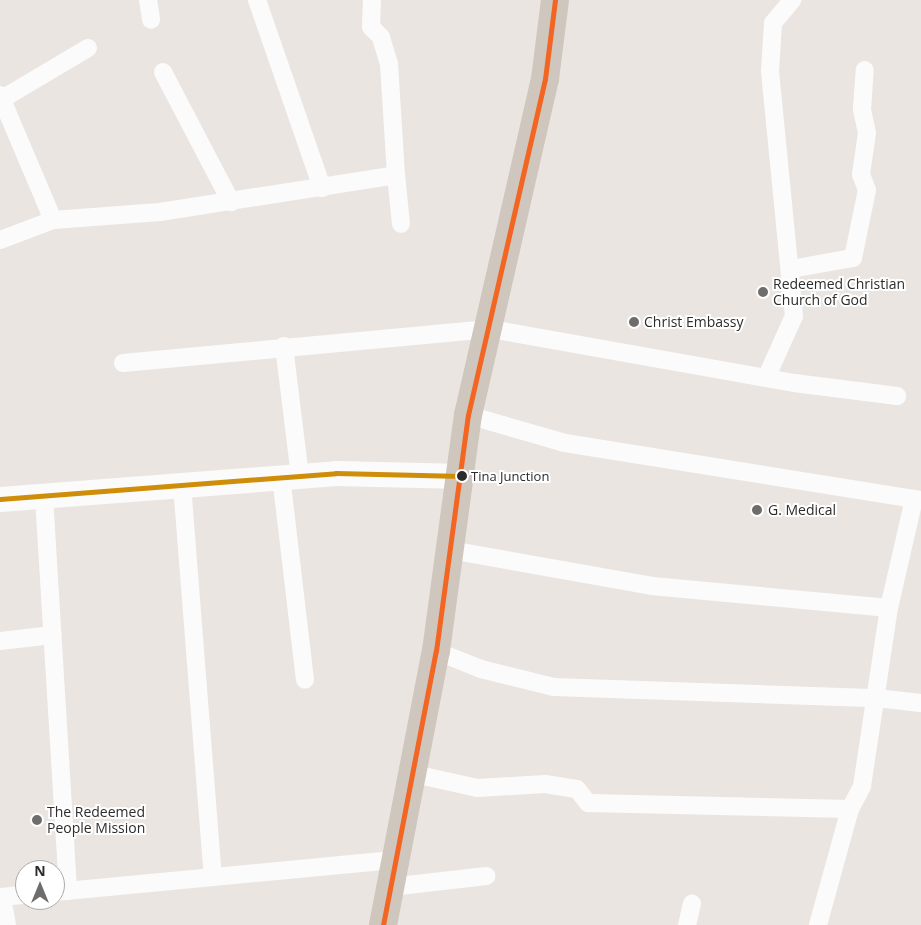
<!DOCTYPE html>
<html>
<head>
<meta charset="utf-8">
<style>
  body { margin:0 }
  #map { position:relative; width:921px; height:925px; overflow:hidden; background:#ebe5e2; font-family:"Open Sans",sans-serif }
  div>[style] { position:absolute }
  .street>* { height:18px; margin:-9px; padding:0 9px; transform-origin:9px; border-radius:9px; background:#fcfbfb }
  .secondary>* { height:25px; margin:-12.5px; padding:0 12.5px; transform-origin:12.5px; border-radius:12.5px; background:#fcfbfb }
  .primary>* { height:28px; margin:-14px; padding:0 14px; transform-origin:14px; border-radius:14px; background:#cfc7bd }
  .bus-1>* { height:5px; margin:-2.5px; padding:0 2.5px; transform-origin:2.5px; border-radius:2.5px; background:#ce8e09 }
  .bus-2>* { height:5px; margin:-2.5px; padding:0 2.5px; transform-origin:2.5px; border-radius:2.5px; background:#f26522 }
  .dots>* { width:14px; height:14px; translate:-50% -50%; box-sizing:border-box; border:2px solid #fff; border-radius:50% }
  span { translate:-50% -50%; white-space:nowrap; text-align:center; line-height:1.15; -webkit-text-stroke:4px #fff; paint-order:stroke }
  .bus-label { font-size:13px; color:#2c2c2c }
  .left { translate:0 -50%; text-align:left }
  .poi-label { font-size:14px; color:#2c2c2c }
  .north { position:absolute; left:15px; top:860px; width:50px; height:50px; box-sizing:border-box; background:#fff; border:1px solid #ababab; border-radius:50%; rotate:0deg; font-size:14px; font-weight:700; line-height:20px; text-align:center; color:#2c2c2c }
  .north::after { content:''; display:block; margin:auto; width:18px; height:22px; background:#6f6d6c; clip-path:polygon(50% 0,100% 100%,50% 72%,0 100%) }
</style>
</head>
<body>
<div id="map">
  <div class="street">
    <div style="left:148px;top:0;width:20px;rotate:81deg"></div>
    <div style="left:257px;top:0;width:199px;rotate:70.9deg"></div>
    <div style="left:163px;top:72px;width:147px;rotate:62.4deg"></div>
    <div style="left:0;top:95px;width:136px;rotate:67deg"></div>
    <div style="left:2px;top:99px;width:100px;rotate:-30.7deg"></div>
    <div style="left:396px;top:175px;width:49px;rotate:84.2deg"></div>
    <div style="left:0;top:240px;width:57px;rotate:-20.7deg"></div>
    <div style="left:53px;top:220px;width:107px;rotate:-4.3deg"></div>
    <div style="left:160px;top:212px;width:239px;rotate:-8.9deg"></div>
    <div style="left:396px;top:175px;width:111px;rotate:-93.6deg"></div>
    <div style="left:389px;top:64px;width:28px;rotate:-107deg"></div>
    <div style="left:381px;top:37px;width:14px;rotate:-135deg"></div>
    <div style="left:371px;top:27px;width:27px;rotate:-88deg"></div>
    <div style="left:791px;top:269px;width:63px;rotate:-10.1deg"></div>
    <div style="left:853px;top:258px;width:69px;rotate:-78.4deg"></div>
    <div style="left:867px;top:190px;width:17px;rotate:-111deg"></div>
    <div style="left:861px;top:174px;width:41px;rotate:-81.7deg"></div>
    <div style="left:867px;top:133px;width:25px;rotate:-102deg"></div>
    <div style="left:862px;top:109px;width:39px;rotate:-86deg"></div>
    <div style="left:284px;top:346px;width:131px;rotate:83deg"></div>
    <div style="left:123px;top:363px;width:370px;rotate:-5.3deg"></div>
    <div style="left:491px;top:329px;width:308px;rotate:10.1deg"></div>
    <div style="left:794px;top:383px;width:104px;rotate:7.2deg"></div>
    <div style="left:767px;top:376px;width:66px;rotate:-65.8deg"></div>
    <div style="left:794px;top:316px;width:246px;rotate:-95.6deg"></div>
    <div style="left:770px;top:71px;width:48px;rotate:-86.4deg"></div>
    <div style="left:773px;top:23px;width:30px;rotate:-50deg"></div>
    <div style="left:468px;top:415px;width:101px;rotate:16.1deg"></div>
    <div style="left:565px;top:443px;width:361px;rotate:9.1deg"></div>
    <div style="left:281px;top:476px;width:205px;rotate:83.3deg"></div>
    <div style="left:182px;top:485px;width:391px;rotate:85.5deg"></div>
    <div style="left:44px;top:497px;width:395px;rotate:86.5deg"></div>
    <div style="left:450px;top:550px;width:205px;rotate:10.1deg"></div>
    <div style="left:652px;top:586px;width:238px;rotate:5.3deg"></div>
    <div style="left:0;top:641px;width:53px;rotate:-6.5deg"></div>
    <div style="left:436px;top:651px;width:48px;rotate:21.8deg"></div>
    <div style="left:481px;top:669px;width:75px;rotate:13.9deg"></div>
    <div style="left:554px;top:687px;width:323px;rotate:2deg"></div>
    <div style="left:877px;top:698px;width:44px;rotate:6.5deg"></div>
    <div style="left:410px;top:773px;width:69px;rotate:12.6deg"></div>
    <div style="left:477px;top:788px;width:68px;rotate:-3.4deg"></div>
    <div style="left:545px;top:784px;width:32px;rotate:9deg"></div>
    <div style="left:577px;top:789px;width:18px;rotate:52deg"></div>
    <div style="left:588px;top:803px;width:262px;rotate:1.3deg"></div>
    <div style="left:390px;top:887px;width:97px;rotate:-6.5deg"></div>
    <div style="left:55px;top:892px;width:342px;rotate:-5.4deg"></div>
    <div style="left:0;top:897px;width:25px;rotate:-5deg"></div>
    <div style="left:2px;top:897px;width:28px;rotate:80deg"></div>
    <div style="left:687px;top:925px;width:22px;rotate:-77deg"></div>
    <div style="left:818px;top:925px;width:120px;rotate:-74.6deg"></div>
    <div style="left:850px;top:809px;width:26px;rotate:-62deg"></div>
    <div style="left:862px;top:786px;width:180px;rotate:-81.4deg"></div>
    <div style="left:889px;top:608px;width:112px;rotate:-77.1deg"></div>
  </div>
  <div class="secondary">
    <div style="left:0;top:499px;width:337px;rotate:-4.4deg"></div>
    <div style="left:336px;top:473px;width:126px;rotate:1.4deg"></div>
  </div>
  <div class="primary">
    <div style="left:383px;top:925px;width:279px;rotate:-79.1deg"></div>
    <div style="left:436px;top:651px;width:238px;rotate:-82.3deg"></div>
    <div style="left:468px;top:415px;width:345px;rotate:-77.1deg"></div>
    <div style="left:545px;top:79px;width:80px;rotate:-82.8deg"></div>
  </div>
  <div class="bus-1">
    <div style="left:0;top:499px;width:337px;rotate:-4.4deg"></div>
    <div style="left:336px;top:473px;width:126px;rotate:1.4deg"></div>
  </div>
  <div class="bus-2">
    <div style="left:383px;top:925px;width:279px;rotate:-79.1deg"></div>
    <div style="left:436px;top:651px;width:238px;rotate:-82.3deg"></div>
    <div style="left:468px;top:415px;width:345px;rotate:-77.1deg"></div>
    <div style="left:545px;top:79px;width:80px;rotate:-82.8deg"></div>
  </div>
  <div class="dots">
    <div style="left:763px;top:292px;background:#6f6d6c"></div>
    <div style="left:634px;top:322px;background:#6f6d6c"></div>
    <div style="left:462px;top:476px;background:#2c2c2c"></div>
    <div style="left:757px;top:510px;background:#6f6d6c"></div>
    <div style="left:37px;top:820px;background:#6f6d6c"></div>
  </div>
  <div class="bus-label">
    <span class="left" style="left:471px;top:476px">Tina Junction</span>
  </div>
  <div class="poi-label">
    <span class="left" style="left:773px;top:292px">Redeemed Christian<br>Church of God</span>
    <span class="left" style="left:644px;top:322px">Christ Embassy</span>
    <span class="left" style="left:768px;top:510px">G. Medical</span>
    <span class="left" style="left:47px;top:820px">The Redeemed<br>People Mission</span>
  </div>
  <div class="north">N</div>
</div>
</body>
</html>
